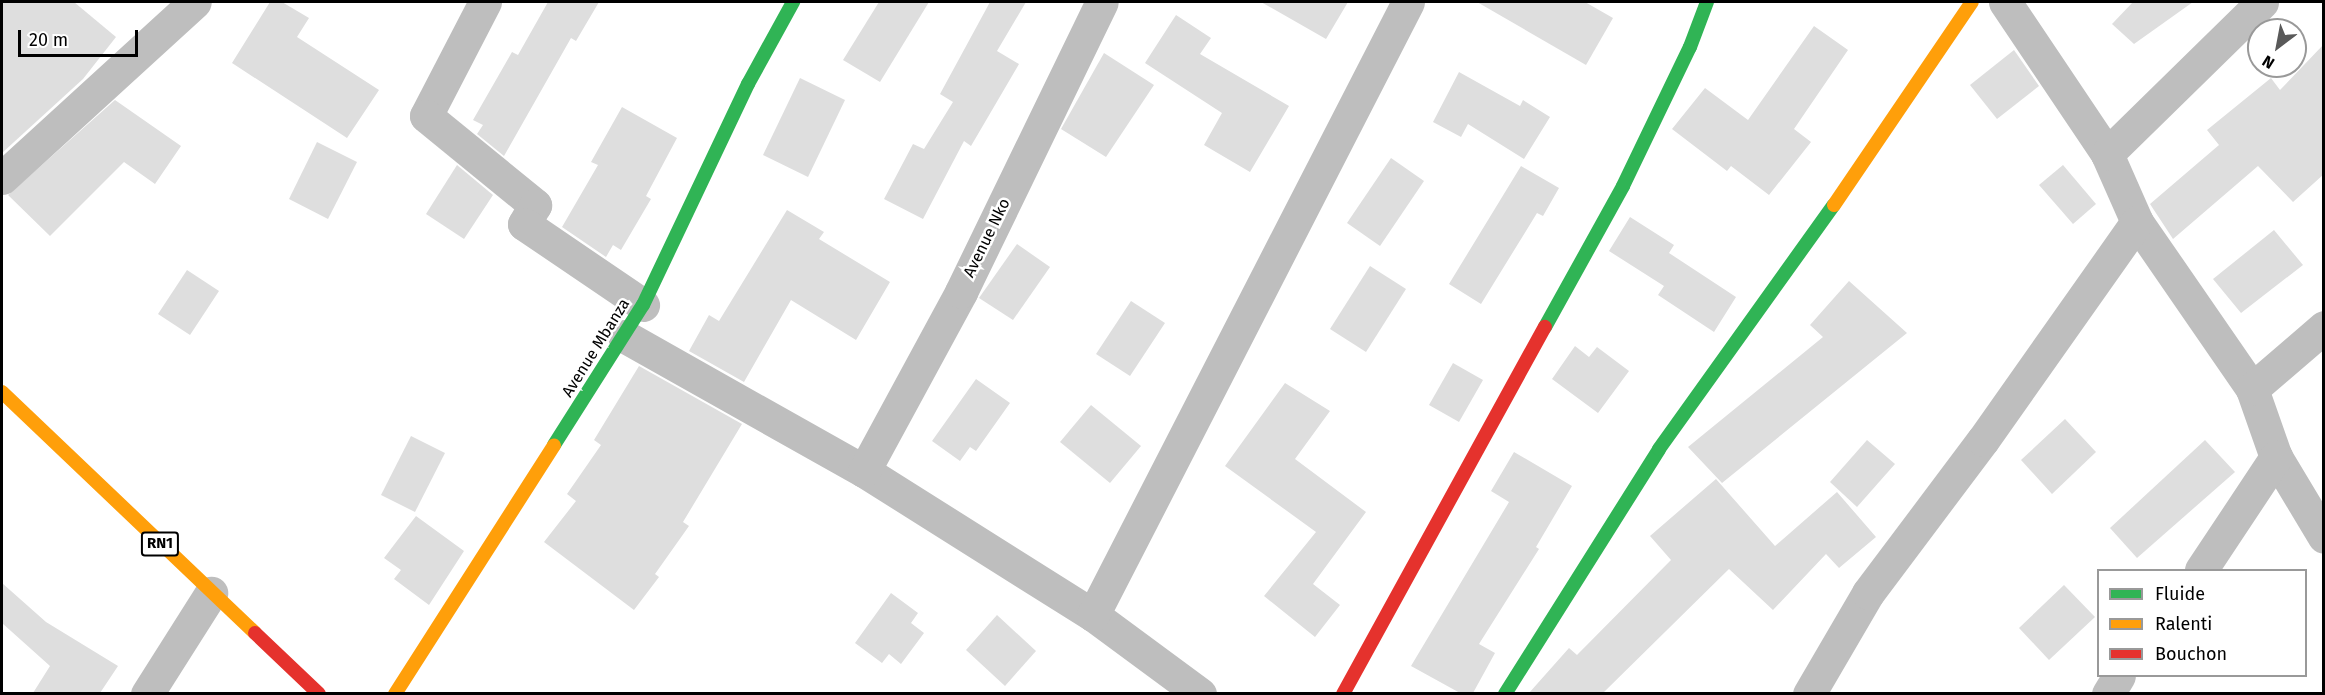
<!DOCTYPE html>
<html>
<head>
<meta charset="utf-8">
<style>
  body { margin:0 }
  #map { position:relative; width:2325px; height:695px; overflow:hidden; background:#fff; font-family:"Fira Sans",sans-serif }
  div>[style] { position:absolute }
  .building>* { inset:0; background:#dedede }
  .street>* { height:33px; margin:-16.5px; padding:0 16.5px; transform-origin:16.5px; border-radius:16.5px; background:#bebebe }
  .fast>* { height:14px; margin:-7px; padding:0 7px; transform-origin:7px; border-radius:7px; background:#30b455 }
  .slow>* { height:14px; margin:-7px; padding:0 7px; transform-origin:7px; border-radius:7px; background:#ff9f0a }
  .jam>* { height:14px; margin:-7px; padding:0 7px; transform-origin:7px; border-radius:7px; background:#e5322d }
  span { translate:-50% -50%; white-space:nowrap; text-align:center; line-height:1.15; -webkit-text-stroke:5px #fff; paint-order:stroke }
  .shield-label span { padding:2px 4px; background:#fff; border:2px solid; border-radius:4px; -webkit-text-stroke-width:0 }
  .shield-label { font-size:15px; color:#000; font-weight:700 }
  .street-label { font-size:16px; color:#000 }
  .frame { position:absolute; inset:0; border:3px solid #000; pointer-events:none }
  .legend { position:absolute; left:2097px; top:569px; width:210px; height:108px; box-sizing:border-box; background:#fff; border:2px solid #999; margin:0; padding:8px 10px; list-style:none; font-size:18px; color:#000 }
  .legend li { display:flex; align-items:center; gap:12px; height:30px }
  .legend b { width:30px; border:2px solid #999 }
  .north { position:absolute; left:2247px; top:18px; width:60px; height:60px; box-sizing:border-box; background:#fff; border:2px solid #999; border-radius:50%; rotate:212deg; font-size:16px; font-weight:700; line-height:24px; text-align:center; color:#000 }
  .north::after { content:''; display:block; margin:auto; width:21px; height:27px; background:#595959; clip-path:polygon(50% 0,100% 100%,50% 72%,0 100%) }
  .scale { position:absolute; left:18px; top:30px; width:120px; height:27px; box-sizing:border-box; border:3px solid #000; border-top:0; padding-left:8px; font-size:18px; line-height:21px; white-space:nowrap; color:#000; -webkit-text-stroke:4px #fff; paint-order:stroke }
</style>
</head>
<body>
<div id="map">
  <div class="building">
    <div style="clip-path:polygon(2px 2px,74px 2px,116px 37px,83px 79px,2px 153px)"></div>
    <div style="clip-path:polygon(270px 2px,282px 2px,309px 18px,297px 37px,379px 90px,347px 138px,232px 63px)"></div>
    <div style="clip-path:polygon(548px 2px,599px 2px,576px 41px,571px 38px,504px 156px,477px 134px,483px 125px,473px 120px,512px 52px,518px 55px)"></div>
    <div style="clip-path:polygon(879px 2px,929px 2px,880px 82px,843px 60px)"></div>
    <div style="clip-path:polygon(990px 2px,1026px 2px,997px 51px,1019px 64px,971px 146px,964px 141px,923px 219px,884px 199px,913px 144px,924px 149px,953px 102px,940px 94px)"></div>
    <div style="clip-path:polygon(1261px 2px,1348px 2px,1326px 39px)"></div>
    <div style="clip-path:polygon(1477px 2px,1585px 2px,1613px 18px,1586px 65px)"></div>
    <div style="clip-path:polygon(2133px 2px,2193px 2px,2134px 44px,2112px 24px)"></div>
    <div style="clip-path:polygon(1176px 15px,1211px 38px,1200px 54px,1289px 106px,1250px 172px,1204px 145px,1222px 113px,1145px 63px)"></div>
    <div style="clip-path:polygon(1814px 26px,1848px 50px,1794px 129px,1811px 142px,1769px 195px,1731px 166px,1727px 171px,1672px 129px,1705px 88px,1748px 120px)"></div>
    <div style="clip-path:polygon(2324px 44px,2324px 174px,2293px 202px,2258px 166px,2173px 239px,2150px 204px,2219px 145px,2207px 130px,2271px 78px,2280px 90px)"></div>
    <div style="clip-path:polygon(2014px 50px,2039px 86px,1997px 119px,1970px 85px)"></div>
    <div style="clip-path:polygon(1104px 53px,1154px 85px,1106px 157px,1061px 129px)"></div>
    <div style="clip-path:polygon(1459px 72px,1520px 106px,1523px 100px,1550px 117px,1524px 159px,1468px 124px,1461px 137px,1433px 122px)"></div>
    <div style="clip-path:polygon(800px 78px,845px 100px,808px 177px,763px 155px)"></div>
    <div style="clip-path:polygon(115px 100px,181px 146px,155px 184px,124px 162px,50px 236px,8px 195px)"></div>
    <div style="clip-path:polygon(622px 107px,677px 138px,646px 196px,651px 199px,621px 250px,613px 245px,606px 257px,562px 227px,598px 165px,591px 162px)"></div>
    <div style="clip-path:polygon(317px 142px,357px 162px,328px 219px,289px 199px)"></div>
    <div style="clip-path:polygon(1391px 158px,1424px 181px,1380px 246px,1347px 223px)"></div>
    <div style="clip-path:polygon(457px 165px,493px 195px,464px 239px,426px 214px)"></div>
    <div style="clip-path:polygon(2063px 165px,2096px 204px,2073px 224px,2039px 185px)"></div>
    <div style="clip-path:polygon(1521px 166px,1559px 188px,1543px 216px,1537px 213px,1481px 304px,1449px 284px)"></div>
    <div style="clip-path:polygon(787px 210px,824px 232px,819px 239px,890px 282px,856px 340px,791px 300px,744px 382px,689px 351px,709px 315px,719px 321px)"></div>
    <div style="clip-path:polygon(1630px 217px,1674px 245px,1669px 253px,1736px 297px,1714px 332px,1658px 295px,1664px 286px,1609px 251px)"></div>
    <div style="clip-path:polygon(2274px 230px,2303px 265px,2241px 313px,2213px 279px)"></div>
    <div style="clip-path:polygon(1017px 244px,1050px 267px,1013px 320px,979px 298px)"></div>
    <div style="clip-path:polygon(1370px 266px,1406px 289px,1366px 352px,1330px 329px)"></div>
    <div style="clip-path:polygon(187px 270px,219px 291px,190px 335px,158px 314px)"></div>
    <div style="clip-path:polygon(1849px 281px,1907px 333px,1722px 483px,1688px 447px,1823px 337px,1810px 325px)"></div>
    <div style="clip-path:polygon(1131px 301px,1165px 323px,1130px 376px,1096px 354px)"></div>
    <div style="clip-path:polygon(1575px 346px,1589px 357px,1597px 347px,1629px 371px,1598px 413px,1552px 379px)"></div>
    <div style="clip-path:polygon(1453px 363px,1483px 380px,1459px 422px,1429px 405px)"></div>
    <div style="clip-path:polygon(639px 366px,742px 424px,683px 522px,689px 526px,655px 574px,659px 577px,634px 610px,544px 542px,576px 501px,567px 494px,601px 445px,594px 440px)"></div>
    <div style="clip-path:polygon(976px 379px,1010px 403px,976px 451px,970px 447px,960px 461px,932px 441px)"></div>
    <div style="clip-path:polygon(1285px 383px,1330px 411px,1295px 459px,1366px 512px,1313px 584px,1340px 605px,1315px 637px,1264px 596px,1316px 532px,1225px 466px)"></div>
    <div style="clip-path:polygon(1091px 405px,1141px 446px,1110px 483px,1060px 442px)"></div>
    <div style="clip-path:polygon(2065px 419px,2096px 452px,2052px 494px,2021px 460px)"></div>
    <div style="clip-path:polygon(411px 436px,445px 453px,415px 512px,381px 495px)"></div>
    <div style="clip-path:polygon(1867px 440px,1895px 464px,1857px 507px,1830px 482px)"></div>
    <div style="clip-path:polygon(2205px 440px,2235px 472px,2137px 558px,2110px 528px)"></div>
    <div style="clip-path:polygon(1514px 452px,1572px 486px,1536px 547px,1539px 549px,1479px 644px,1495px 653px,1473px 693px,1460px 693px,1411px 666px,1509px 502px,1491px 491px)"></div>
    <div style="clip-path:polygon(1716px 479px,1775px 546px,1837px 492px,1876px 537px,1839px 568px,1826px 554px,1773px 610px,1729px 569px,1603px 693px,1529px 693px,1569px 648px,1577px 655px,1671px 560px,1650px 536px)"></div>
    <div style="clip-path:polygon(416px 516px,464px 551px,429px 605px,394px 579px,401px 570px,384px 558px)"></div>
    <div style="clip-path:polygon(2px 583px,46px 622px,118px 666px,100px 693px,33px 693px,50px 666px,2px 623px)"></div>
    <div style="clip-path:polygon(2064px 585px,2095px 617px,2049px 660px,2019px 628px)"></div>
    <div style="clip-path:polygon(891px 593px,918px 613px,911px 623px,924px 633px,901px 664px,889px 654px,882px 663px,855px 643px)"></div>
    <div style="clip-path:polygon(997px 615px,1036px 651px,1005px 686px,966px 650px)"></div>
  </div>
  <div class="street">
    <div style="left:485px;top:2px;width:128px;rotate:117.4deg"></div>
    <div style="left:426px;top:116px;width:141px;rotate:39.2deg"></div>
    <div style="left:535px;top:205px;width:22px;rotate:120deg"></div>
    <div style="left:524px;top:224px;width:144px;rotate:34.2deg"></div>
    <div style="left:2005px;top:2px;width:183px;rotate:56.1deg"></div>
    <div style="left:2107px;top:154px;width:74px;rotate:66.2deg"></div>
    <div style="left:2137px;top:222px;width:203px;rotate:55.4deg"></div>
    <div style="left:2252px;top:389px;width:72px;rotate:70.6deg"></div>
    <div style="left:2276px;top:457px;width:93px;rotate:59deg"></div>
    <div style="left:2107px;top:154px;width:217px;rotate:-44.4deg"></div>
    <div style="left:2px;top:178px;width:261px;rotate:-42.4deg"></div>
    <div style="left:624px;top:336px;width:275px;rotate:29.4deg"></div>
    <div style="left:864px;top:471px;width:271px;rotate:32.2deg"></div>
    <div style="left:1093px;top:615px;width:133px;rotate:36.4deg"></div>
    <div style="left:2252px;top:389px;width:95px;rotate:-40.7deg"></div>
    <div style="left:864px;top:471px;width:204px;rotate:-61.5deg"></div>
    <div style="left:961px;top:292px;width:322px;rotate:-64.1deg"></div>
    <div style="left:2201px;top:570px;width:136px;rotate:-56.4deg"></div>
    <div style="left:1093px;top:615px;width:689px;rotate:-62.8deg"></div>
    <div style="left:147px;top:694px;width:120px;rotate:-57.6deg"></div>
    <div style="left:1809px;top:694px;width:117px;rotate:-59.7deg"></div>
    <div style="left:1868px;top:593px;width:191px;rotate:-53.1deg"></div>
    <div style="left:1983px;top:440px;width:267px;rotate:-54.8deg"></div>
    <div style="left:2108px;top:694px;width:21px;rotate:-59deg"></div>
  </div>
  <div class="fast">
    <div style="left:1545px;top:327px;width:161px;rotate:-61deg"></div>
    <div style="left:1623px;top:186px;width:154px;rotate:-64.3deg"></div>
    <div style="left:1690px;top:47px;width:48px;rotate:-69.3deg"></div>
    <div style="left:554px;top:445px;width:166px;rotate:-57.6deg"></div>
    <div style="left:643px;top:305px;width:245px;rotate:-64.6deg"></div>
    <div style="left:748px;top:84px;width:94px;rotate:-61.2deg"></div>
    <div style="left:1505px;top:694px;width:289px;rotate:-57.8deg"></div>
    <div style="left:1659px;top:449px;width:300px;rotate:-54.4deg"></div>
  </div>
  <div class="slow">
    <div style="left:1834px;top:205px;width:245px;rotate:-55.8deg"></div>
    <div style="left:2px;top:392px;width:349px;rotate:43.6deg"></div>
    <div style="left:395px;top:694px;width:295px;rotate:-57.4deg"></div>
  </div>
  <div class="jam">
    <div style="left:255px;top:633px;width:88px;rotate:43.6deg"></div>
    <div style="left:1343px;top:694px;width:419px;rotate:-61.2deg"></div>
  </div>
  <div class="shield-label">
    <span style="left:160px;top:544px">RN1</span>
  </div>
  <div class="street-label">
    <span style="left:987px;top:238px;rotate:-64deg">Avenue Nko</span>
    <span style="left:596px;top:348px;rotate:-58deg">Avenue Mbanza</span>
  </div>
  <div class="frame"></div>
  <ul class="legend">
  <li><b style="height:8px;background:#30b455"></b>Fluide</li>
  <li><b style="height:8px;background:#ff9f0a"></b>Ralenti</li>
  <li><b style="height:8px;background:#e5322d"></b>Bouchon</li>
  </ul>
  <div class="north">N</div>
  <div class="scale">20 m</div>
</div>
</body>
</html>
